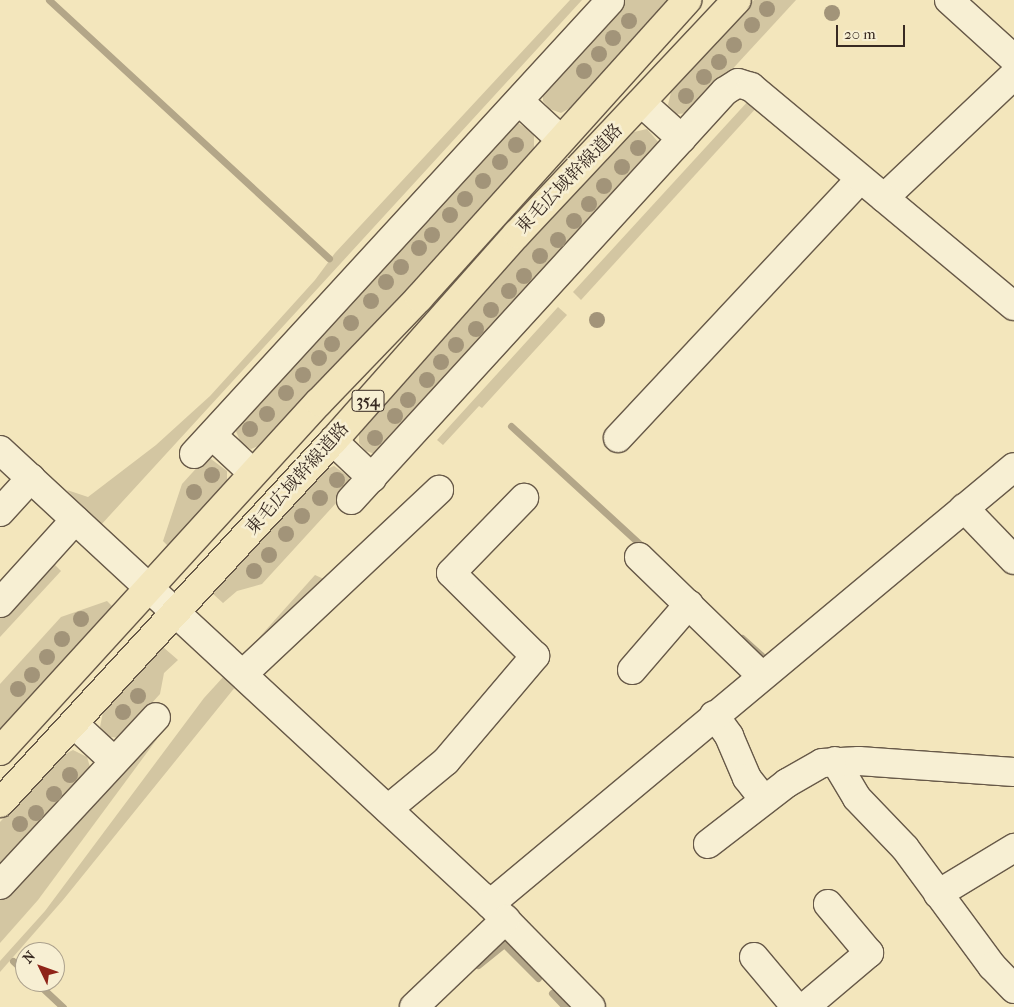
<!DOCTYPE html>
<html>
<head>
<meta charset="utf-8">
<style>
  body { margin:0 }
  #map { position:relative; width:1014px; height:1007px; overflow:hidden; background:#f3e6bc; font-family:"IM FELL French Canon","Noto Serif JP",serif }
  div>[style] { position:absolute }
  .green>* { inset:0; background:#d3c6a2 }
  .stream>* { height:7px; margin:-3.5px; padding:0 3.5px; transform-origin:3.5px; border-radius:3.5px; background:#b3a688 }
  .roads { filter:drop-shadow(1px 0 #675948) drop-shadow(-1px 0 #675948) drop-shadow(0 1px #675948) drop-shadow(0 -1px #675948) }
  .minor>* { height:28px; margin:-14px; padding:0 14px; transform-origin:14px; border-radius:14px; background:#f7efd3 }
  .highway>* { height:28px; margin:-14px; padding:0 14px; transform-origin:14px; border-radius:14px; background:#f3e6bc }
  .trees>* { width:16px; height:16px; margin:-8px; border-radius:50%; background:#a29479 }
  span { translate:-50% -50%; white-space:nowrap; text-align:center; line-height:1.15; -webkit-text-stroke:5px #f7efd3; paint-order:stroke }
  .shield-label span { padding:1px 4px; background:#f7efd3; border:1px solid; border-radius:4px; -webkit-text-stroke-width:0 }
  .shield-label { font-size:16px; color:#382a22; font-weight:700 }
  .street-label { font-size:18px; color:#382a22 }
  .north { position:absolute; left:15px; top:942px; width:50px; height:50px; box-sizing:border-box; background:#f7efd3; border:1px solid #aba08c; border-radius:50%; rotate:312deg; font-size:14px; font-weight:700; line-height:20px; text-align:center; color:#382a22 }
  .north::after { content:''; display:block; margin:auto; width:18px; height:22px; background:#8f2418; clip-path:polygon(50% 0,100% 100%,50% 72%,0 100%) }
  .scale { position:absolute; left:836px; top:25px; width:69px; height:22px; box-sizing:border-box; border:2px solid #382a22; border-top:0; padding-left:6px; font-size:15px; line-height:18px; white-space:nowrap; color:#382a22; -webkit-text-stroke:4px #f7efd3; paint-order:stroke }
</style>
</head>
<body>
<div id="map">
  <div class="green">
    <div style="clip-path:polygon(570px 0,582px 0,100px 526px,67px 490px,88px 497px,156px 445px,210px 396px,315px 280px,335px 253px)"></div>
    <div style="clip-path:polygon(625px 0,668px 0,570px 108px,561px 113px,550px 109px,543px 101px,543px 90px)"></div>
    <div style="clip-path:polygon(754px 0,796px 0,692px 113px,676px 114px,668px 105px,671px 92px)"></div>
    <div style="clip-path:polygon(750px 99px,758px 106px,581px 300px,573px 292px)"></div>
    <div style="clip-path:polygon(518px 123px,534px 133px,534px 149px,466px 227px,261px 445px,251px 449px,241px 443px,235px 429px,512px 124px)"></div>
    <div style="clip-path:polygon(647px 129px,659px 143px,375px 454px,366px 451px,359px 443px,359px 431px,549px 221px,634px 132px)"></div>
    <div style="clip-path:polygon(558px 307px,567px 315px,482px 408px,479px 406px,443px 445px,437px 440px)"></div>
    <div style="clip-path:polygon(211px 459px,227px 471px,227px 482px,168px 546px,163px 541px,182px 484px,202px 462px)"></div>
    <div style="clip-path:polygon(334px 466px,349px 477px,348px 490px,262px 584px,237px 591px,223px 603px,212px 593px,325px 470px)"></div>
    <div style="clip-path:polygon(50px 560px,61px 571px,0 637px,0 614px)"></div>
    <div style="clip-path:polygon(315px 575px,328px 581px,251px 653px,247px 651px)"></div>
    <div style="clip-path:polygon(107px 601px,113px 607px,0 730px,0 684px,61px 617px)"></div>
    <div style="clip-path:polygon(163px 647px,178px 660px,164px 673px,160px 694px,120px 738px,110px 737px,100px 727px,103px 712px)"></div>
    <div style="clip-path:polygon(225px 675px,236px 686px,63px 900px,0 972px,0 961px,45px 911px,204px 698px)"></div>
    <div style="clip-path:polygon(160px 723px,157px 739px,38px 900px,0 943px,0 898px)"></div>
    <div style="clip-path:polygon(73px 750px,87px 757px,91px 770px,0 870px,0 822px,65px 754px)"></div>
  </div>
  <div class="stream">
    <div style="left:49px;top:0;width:381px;rotate:42.7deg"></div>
    <div style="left:511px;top:426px;width:182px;rotate:42.5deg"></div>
    <div style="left:742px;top:638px;width:28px;rotate:42deg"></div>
    <div style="left:13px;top:961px;width:16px;rotate:43deg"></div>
    <div style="left:478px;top:965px;width:33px;rotate:-39deg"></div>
    <div style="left:504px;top:944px;width:48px;rotate:45deg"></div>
    <div style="left:36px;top:982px;width:37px;rotate:43deg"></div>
    <div style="left:552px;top:993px;width:19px;rotate:47deg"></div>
  </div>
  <div class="roads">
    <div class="minor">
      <div style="left:949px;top:0;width:88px;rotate:42.2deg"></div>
      <div style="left:519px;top:101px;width:56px;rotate:42.8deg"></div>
      <div style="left:643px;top:104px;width:52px;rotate:41.9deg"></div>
      <div style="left:884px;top:198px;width:179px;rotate:-43.4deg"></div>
      <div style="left:213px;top:436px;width:54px;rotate:42.8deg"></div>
      <div style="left:618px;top:438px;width:354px;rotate:-46.9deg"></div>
      <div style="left:333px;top:441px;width:54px;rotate:43.5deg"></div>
      <div style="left:0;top:450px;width:668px;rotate:42.82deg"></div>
      <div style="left:490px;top:904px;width:144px;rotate:45.6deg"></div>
      <div style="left:194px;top:454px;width:615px;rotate:-47.44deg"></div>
      <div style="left:351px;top:500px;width:554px;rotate:-47.56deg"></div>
      <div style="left:725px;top:91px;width:15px;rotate:-32deg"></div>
      <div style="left:738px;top:83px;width:14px;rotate:17deg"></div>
      <div style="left:751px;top:87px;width:342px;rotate:39.8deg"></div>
      <div style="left:964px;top:508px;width:72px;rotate:46.1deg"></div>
      <div style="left:0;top:512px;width:46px;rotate:-47.6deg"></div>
      <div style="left:639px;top:557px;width:171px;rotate:44.1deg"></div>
      <div style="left:0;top:603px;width:112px;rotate:-47.9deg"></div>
      <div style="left:632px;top:670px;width:87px;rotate:-49.2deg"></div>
      <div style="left:243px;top:674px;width:269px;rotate:-43.2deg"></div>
      <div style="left:714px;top:715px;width:26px;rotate:54deg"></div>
      <div style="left:729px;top:736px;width:46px;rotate:66.8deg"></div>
      <div style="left:747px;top:778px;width:28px;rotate:52deg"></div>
      <div style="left:74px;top:724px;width:53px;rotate:42.7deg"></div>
      <div style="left:835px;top:761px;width:43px;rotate:59.3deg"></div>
      <div style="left:857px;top:798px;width:69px;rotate:46.2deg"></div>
      <div style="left:905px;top:848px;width:147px;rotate:53.6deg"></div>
      <div style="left:992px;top:966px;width:32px;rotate:46deg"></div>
      <div style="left:388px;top:809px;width:75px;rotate:-39.6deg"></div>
      <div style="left:446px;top:761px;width:138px;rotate:-49.7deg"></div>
      <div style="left:535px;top:656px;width:118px;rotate:-135.3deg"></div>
      <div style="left:451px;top:573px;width:105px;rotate:-45.8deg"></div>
      <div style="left:708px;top:844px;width:100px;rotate:-37.7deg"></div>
      <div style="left:787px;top:783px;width:40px;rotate:-29.7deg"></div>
      <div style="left:822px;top:763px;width:37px;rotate:-3deg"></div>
      <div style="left:859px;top:761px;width:155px;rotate:4.1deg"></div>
      <div style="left:0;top:885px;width:229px;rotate:-47.1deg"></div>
      <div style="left:938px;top:894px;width:89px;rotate:-31.2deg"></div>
      <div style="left:490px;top:904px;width:682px;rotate:-39.83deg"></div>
      <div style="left:754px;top:957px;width:65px;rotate:50deg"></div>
      <div style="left:414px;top:1007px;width:127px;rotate:-43.7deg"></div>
      <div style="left:805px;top:1007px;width:84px;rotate:-40.2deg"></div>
      <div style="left:869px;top:953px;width:64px;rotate:-129.9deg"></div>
    </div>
    <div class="highway">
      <div style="left:0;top:751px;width:473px;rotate:-47.6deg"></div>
      <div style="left:319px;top:402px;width:144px;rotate:-46.1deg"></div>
      <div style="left:419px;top:298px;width:401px;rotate:-48deg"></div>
      <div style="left:0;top:803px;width:492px;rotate:-47.4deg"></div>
      <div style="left:333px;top:441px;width:277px;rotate:-48.4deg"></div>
      <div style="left:517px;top:234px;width:321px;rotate:-46.8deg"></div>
    </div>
  </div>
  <div class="trees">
    <div style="left:767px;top:9px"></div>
    <div style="left:832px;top:13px"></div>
    <div style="left:629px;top:21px"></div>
    <div style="left:752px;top:25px"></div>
    <div style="left:613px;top:38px"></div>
    <div style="left:734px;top:45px"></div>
    <div style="left:599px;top:54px"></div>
    <div style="left:719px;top:62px"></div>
    <div style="left:584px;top:71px"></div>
    <div style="left:704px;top:77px"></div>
    <div style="left:686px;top:96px"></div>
    <div style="left:516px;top:145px"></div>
    <div style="left:638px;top:148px"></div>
    <div style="left:500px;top:162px"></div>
    <div style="left:622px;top:167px"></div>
    <div style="left:483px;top:181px"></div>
    <div style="left:604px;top:186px"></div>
    <div style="left:465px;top:199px"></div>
    <div style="left:589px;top:204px"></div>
    <div style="left:450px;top:215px"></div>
    <div style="left:574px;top:221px"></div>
    <div style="left:432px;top:235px"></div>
    <div style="left:558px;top:240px"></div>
    <div style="left:419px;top:248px"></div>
    <div style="left:540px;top:256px"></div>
    <div style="left:401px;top:267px"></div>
    <div style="left:524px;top:276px"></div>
    <div style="left:386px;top:282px"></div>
    <div style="left:509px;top:291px"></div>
    <div style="left:371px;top:301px"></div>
    <div style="left:491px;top:310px"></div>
    <div style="left:597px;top:320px"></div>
    <div style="left:351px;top:323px"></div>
    <div style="left:476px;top:329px"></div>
    <div style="left:332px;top:344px"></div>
    <div style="left:456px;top:345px"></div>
    <div style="left:319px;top:358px"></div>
    <div style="left:441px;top:362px"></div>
    <div style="left:303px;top:375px"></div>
    <div style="left:427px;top:380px"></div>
    <div style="left:286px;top:393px"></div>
    <div style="left:408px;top:400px"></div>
    <div style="left:267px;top:414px"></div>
    <div style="left:395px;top:416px"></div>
    <div style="left:250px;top:429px"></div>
    <div style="left:375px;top:438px"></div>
    <div style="left:212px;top:475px"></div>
    <div style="left:337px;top:480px"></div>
    <div style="left:194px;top:492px"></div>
    <div style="left:320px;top:498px"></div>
    <div style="left:302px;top:516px"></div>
    <div style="left:286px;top:534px"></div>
    <div style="left:269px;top:555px"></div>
    <div style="left:254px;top:571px"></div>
    <div style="left:81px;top:619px"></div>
    <div style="left:62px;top:639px"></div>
    <div style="left:47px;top:657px"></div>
    <div style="left:32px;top:675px"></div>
    <div style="left:18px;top:689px"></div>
    <div style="left:138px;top:696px"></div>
    <div style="left:123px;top:712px"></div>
    <div style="left:70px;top:775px"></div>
    <div style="left:54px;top:794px"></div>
    <div style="left:36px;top:813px"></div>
    <div style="left:20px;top:824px"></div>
  </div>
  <div class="shield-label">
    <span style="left:368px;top:401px">354</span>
  </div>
  <div class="street-label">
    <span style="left:570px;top:179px;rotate:-46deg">東毛広域幹線道路</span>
    <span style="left:298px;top:479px;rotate:-48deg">東毛広域幹線道路</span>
  </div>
  <div class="north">N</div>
  <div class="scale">20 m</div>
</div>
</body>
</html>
